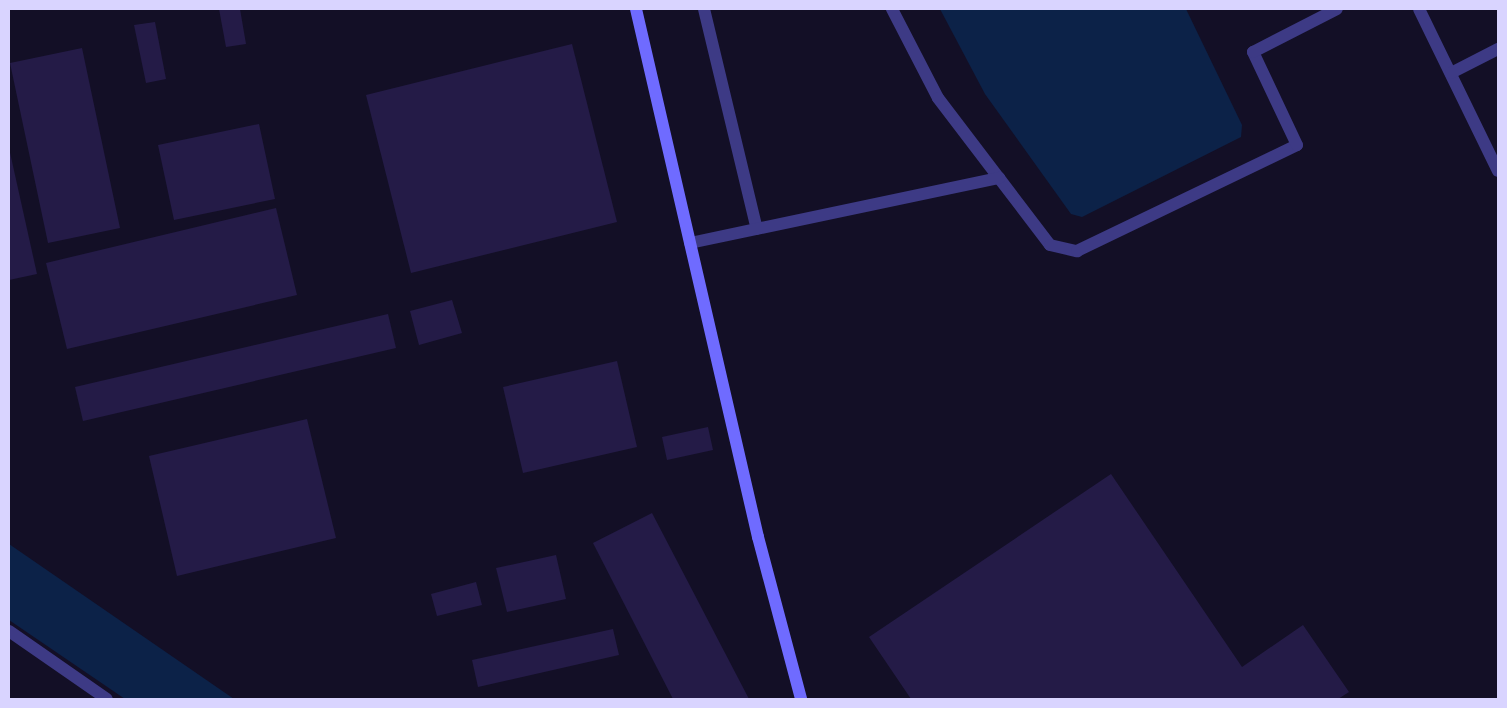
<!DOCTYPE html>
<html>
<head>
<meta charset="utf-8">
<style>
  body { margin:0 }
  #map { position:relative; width:1507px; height:708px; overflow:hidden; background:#130f26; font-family:"Fira Sans Condensed",sans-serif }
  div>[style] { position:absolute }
  .water>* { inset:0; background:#0c2248 }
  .building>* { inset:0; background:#241b47 }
  .lane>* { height:12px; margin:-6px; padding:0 6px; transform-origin:6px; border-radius:6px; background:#3d3a85 }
  .street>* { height:12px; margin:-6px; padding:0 6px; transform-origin:6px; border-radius:6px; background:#3d3a85 }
  .secondary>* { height:12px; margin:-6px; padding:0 6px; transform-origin:6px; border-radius:6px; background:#6f6bff }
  span { translate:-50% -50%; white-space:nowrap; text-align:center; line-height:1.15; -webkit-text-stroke:4px #130f26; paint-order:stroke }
  .frame { position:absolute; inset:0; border:10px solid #d9d4ff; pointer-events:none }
</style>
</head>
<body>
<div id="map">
  <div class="water">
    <div style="clip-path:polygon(940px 9px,1186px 9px,1242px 125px,1241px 137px,1082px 217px,1071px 214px,985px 94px)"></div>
    <div style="clip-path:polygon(9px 544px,234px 699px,125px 699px,9px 620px)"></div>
  </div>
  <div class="building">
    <div style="clip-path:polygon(219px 9px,240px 9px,246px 44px,226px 47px)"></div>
    <div style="clip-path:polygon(155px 22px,166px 79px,146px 83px,134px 25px)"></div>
    <div style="clip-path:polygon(572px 44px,617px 222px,411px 273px,366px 95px)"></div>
    <div style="clip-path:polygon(82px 48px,120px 228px,48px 243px,10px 63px)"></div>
    <div style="clip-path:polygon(259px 124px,275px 199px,174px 220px,158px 145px)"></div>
    <div style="clip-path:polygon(9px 148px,37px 274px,9px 280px)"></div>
    <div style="clip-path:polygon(276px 208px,297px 295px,67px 349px,46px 263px)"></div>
    <div style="clip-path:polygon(452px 300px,462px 333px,419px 345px,410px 311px)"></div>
    <div style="clip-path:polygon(388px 314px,396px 348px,83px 421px,75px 387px)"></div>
    <div style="clip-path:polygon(617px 361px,637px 447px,523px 473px,503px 387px)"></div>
    <div style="clip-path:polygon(307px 419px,336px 538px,177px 576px,149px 456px)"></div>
    <div style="clip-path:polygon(708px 427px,713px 450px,667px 460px,662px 437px)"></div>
    <div style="clip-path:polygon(1111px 474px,1242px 667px,1303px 625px,1349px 692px,1338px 699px,911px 699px,869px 637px)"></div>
    <div style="clip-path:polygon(652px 513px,749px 699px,673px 699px,593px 543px)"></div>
    <div style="clip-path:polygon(556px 555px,566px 599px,507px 612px,496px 568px)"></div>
    <div style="clip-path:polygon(476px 582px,482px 605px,437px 616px,431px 594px)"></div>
    <div style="clip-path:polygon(613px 629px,619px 655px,478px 687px,472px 660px)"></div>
  </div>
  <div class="lane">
    <div style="left:704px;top:9px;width:226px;rotate:76.5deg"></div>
    <div style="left:892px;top:9px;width:100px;rotate:62.7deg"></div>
    <div style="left:938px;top:98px;width:101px;rotate:52.7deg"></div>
    <div style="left:999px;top:178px;width:84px;rotate:52.7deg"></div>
    <div style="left:1050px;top:245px;width:28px;rotate:13deg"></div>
    <div style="left:1077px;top:251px;width:244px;rotate:-25.7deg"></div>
    <div style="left:1297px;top:145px;width:103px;rotate:-115.3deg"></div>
    <div style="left:1253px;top:52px;width:94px;rotate:-27.1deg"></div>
    <div style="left:1419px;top:9px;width:180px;rotate:64deg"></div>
    <div style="left:1451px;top:73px;width:53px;rotate:-27.1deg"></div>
    <div style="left:690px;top:243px;width:316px;rotate:-11.9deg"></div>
  </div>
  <div class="street">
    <div style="left:9px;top:631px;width:119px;rotate:34.8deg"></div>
  </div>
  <div class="secondary">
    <div style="left:636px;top:9px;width:542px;rotate:76.99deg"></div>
    <div style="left:758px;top:537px;width:168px;rotate:75.1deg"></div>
  </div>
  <div class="frame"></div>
</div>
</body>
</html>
